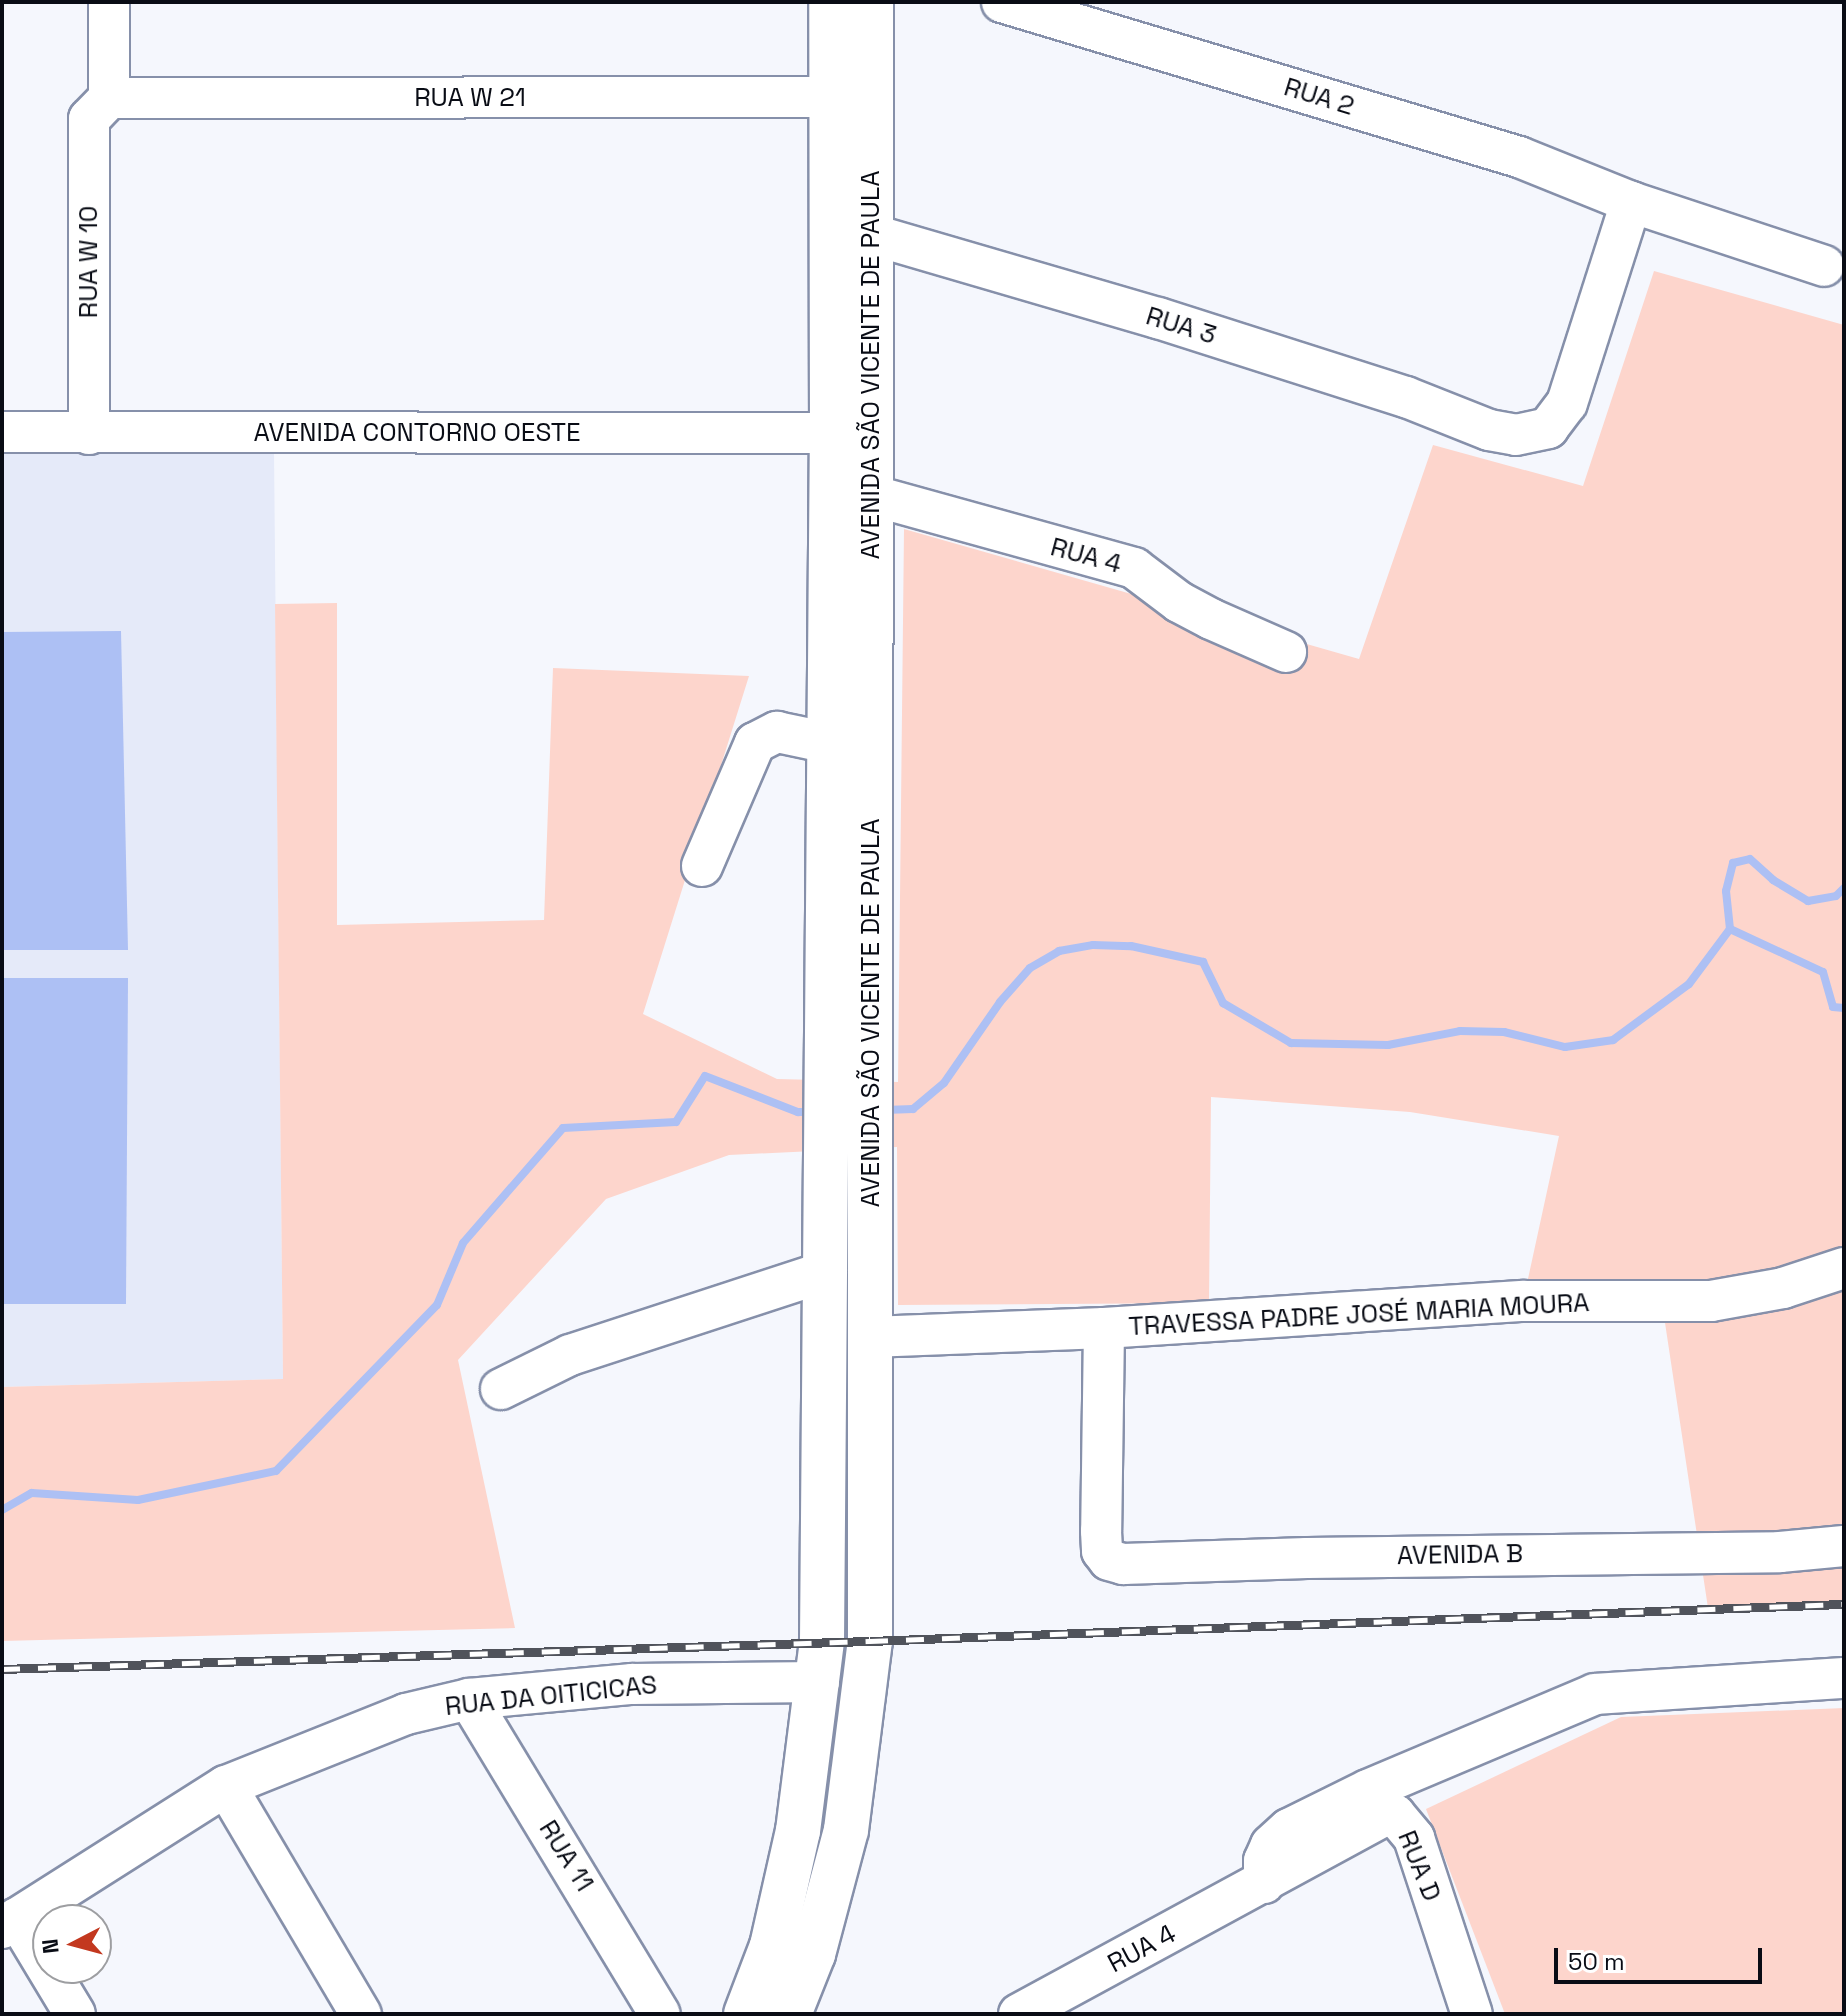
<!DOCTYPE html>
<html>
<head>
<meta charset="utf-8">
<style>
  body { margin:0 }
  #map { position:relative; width:1846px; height:2016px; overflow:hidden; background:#f5f7fd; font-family:"Space Grotesk",sans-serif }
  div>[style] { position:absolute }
  .built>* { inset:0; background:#e5eaf9 }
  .green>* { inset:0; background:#fdd5cc }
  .water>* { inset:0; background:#adc0f4 }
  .stream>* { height:8px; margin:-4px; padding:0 4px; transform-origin:4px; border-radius:4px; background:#adc0f4 }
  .roads { filter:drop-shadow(2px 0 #8690aa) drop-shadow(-2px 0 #8690aa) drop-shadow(0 2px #8690aa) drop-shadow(0 -2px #8690aa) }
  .minor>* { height:40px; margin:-20px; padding:0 20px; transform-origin:20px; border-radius:20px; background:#fff }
  .major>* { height:44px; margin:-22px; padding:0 22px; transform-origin:22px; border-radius:22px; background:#fff }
  .rail>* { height:9px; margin-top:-4.5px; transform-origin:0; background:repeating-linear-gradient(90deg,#fff 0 18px,#50535b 0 36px); box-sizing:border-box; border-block:2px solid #50535b }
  span { translate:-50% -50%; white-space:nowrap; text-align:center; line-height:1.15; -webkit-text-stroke:7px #fff; paint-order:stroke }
  .street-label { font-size:26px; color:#090c15 }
  .frame { position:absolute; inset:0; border:4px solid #090c15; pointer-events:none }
  .north { position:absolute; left:32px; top:1904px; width:80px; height:80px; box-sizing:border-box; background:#fff; border:2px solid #9d9ea1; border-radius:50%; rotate:264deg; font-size:22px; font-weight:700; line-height:32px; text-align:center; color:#090c15 }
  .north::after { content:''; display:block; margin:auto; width:28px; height:36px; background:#c3381f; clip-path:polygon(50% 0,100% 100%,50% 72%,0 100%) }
  .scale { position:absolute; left:1554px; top:1948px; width:208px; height:36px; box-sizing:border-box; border:4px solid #090c15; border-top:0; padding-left:10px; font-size:24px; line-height:28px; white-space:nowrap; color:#090c15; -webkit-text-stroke:6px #fff; paint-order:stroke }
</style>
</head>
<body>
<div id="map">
  <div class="built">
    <div style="clip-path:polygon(274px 452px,283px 1379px,2px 1387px,2px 454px)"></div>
  </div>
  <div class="green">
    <div style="clip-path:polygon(1654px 271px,1844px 325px,1844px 1604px,1708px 1608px,1659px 1283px,1526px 1288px,1559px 1136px,1410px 1112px,1211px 1097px,1209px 1303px,898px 1305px,897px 1147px,729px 1155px,606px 1199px,458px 1360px,515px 1628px,2px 1641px,2px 1387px,283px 1379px,275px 604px,337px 603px,337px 925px,544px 920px,553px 668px,749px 676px,643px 1014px,777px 1079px,898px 1082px,904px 529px,1359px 659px,1433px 445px,1583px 486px)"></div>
    <div style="clip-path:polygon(1844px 1708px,1844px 2014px,1505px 2014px,1426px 1809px,1621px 1717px)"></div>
  </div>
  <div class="water">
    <div style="clip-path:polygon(121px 631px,128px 950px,2px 950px,2px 632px)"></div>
    <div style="clip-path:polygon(2px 978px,128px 978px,126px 1304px,2px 1304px)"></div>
  </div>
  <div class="stream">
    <div style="left:1730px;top:929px;width:102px;rotate:24.8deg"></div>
    <div style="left:1823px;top:972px;width:36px;rotate:74deg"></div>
    <div style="left:1833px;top:1007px;width:11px;rotate:5deg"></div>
    <div style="left:885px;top:1110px;width:28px;rotate:-2deg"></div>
    <div style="left:913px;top:1109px;width:40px;rotate:-40deg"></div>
    <div style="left:944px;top:1083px;width:98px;rotate:-55.3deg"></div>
    <div style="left:1000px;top:1002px;width:45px;rotate:-48.6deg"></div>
    <div style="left:1030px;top:968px;width:34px;rotate:-30deg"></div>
    <div style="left:1059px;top:951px;width:35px;rotate:-10deg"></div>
    <div style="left:1093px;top:945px;width:38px;rotate:2deg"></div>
    <div style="left:1131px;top:946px;width:74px;rotate:12.5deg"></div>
    <div style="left:1203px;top:962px;width:46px;rotate:64deg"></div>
    <div style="left:1223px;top:1003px;width:79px;rotate:30.5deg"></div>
    <div style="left:1291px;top:1043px;width:97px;rotate:1.2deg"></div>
    <div style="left:1388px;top:1045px;width:73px;rotate:-11deg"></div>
    <div style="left:1460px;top:1031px;width:44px;rotate:1.3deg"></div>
    <div style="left:1504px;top:1032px;width:63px;rotate:13.8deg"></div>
    <div style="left:1565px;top:1047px;width:49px;rotate:-8.3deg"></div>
    <div style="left:1613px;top:1040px;width:94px;rotate:-36.4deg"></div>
    <div style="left:1689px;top:984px;width:69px;rotate:-53.3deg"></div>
    <div style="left:1730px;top:929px;width:38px;rotate:-96deg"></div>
    <div style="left:1726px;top:891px;width:29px;rotate:-76deg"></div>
    <div style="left:1733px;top:863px;width:17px;rotate:-13deg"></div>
    <div style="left:1750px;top:859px;width:31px;rotate:42deg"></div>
    <div style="left:1773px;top:880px;width:41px;rotate:31deg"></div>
    <div style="left:1808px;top:901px;width:28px;rotate:-10deg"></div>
    <div style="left:1836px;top:896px;width:11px;rotate:-45deg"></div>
    <div style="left:2px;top:1510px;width:34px;rotate:-30deg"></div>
    <div style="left:32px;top:1493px;width:106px;rotate:3.8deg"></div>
    <div style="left:138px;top:1500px;width:141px;rotate:-11.9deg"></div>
    <div style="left:276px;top:1471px;width:231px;rotate:-45.9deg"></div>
    <div style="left:437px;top:1305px;width:67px;rotate:-67.2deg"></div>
    <div style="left:463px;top:1243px;width:152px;rotate:-49deg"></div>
    <div style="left:563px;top:1128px;width:113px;rotate:-3deg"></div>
    <div style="left:676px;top:1122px;width:54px;rotate:-57.8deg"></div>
    <div style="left:705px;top:1076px;width:100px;rotate:21.2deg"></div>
    <div style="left:798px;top:1112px;width:17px"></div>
  </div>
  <div class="roads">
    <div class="minor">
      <div style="left:1002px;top:2px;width:540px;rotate:16.69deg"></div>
      <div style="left:1519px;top:157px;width:121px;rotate:21.9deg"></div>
      <div style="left:1631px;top:202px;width:203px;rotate:18.3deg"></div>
      <div style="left:109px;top:98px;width:722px;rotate:-0.08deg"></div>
      <div style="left:109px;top:98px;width:96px;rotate:-90deg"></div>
      <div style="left:870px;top:234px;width:300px;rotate:16.3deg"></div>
      <div style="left:1158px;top:318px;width:260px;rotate:17.7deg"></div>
      <div style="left:1406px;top:397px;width:89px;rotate:21.7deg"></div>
      <div style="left:1489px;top:430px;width:27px;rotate:10deg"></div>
      <div style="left:1516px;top:435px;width:33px;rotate:-12deg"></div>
      <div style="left:1548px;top:428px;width:31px;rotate:-53deg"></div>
      <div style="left:1567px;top:403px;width:211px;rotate:-72.3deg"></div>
      <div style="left:2px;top:432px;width:830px;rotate:0.07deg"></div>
      <div style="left:89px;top:434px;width:315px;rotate:-90deg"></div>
      <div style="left:89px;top:119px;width:29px;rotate:-46deg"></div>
      <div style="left:871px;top:495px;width:273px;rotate:15.5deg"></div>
      <div style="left:1134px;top:568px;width:56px;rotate:37.1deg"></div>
      <div style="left:1179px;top:602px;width:36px;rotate:28deg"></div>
      <div style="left:1211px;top:619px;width:82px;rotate:23.7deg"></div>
      <div style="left:702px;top:866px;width:134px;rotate:-66.7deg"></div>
      <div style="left:755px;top:743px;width:25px;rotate:-27deg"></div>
      <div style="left:777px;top:732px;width:53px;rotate:11.9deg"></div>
      <div style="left:1104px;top:1328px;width:203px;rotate:90.8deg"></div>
      <div style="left:1101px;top:1531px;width:20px;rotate:87deg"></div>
      <div style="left:1102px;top:1551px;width:11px;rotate:52deg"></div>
      <div style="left:1109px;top:1560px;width:15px;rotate:16deg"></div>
      <div style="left:1123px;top:1564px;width:184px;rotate:-1.9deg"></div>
      <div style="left:1307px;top:1558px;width:473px;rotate:-0.7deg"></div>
      <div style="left:1780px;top:1552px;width:64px;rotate:-5.4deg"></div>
      <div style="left:870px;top:1337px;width:234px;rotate:-2.2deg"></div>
      <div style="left:1104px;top:1328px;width:421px;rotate:-3.7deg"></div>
      <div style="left:1524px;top:1301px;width:187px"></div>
      <div style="left:1711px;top:1301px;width:73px;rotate:-10.2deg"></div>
      <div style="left:1783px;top:1288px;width:64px;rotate:-18.2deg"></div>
      <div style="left:501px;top:1389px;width:77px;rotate:-26.2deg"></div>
      <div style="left:570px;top:1355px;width:270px;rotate:-18.1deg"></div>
      <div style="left:469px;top:1699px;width:368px;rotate:58.8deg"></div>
      <div style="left:226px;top:1786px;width:265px;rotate:59.4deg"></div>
      <div style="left:1264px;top:1883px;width:22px;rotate:-90deg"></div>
      <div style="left:1264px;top:1861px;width:17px;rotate:-66deg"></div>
      <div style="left:1271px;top:1845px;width:24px;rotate:-42deg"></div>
      <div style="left:1289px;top:1829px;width:88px;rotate:-26.3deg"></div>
      <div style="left:1368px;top:1790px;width:246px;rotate:-22.9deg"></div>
      <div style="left:1595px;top:1694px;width:250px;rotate:-3.7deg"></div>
      <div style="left:17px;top:1918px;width:112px;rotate:58.9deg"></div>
      <div style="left:2px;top:1928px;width:265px;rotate:-32.4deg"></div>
      <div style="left:226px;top:1786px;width:194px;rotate:-21.8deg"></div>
      <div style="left:406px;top:1714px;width:65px;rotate:-13.4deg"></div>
      <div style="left:469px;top:1699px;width:164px;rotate:-5.3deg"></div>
      <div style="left:632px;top:1684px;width:187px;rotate:-0.6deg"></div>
      <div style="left:1019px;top:2014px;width:417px;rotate:-28.5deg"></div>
      <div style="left:1386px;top:1815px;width:9px"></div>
      <div style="left:1395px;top:1815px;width:30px;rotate:50deg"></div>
      <div style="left:1414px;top:1838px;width:185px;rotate:71.8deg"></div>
    </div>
    <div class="major">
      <div style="left:746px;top:2014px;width:73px;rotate:-69.1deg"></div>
      <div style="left:772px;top:1946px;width:118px;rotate:-77.3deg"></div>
      <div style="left:798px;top:1831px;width:192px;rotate:-82.8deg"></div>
      <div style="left:822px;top:1641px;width:1208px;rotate:-89.53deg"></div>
      <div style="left:832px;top:433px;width:431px;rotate:-90.1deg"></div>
      <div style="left:789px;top:2014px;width:65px;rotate:-68.2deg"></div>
      <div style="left:813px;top:1954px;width:128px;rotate:-75.1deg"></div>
      <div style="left:846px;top:1830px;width:191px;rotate:-82.8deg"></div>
      <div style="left:870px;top:1641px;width:1639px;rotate:-89.97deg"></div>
    </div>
  </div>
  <div class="rail">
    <div style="left:2px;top:1669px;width:868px;rotate:-1.85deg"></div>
    <div style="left:870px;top:1641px;width:975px;rotate:-2.18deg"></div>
  </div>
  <div class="street-label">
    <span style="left:1319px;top:97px;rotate:17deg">RUA 2</span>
    <span style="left:470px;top:98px">RUA W 21</span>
    <span style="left:89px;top:262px;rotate:-90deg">RUA W 10</span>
    <span style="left:1181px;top:326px;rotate:17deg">RUA 3</span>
    <span style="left:871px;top:365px;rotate:-90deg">AVENIDA SÃO VICENTE DE PAULA</span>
    <span style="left:417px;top:433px">AVENIDA CONTORNO OESTE</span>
    <span style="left:1086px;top:556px;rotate:15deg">RUA 4</span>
    <span style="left:871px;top:1013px;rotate:-90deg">AVENIDA SÃO VICENTE DE PAULA</span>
    <span style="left:1359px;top:1315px;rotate:-3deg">TRAVESSA PADRE JOSÉ MARIA MOURA</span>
    <span style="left:1460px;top:1555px;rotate:-1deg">AVENIDA B</span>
    <span style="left:551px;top:1696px;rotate:-6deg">RUA DA OITICICAS</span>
    <span style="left:566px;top:1856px;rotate:58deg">RUA 11</span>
    <span style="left:1419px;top:1866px;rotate:68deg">RUA D</span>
    <span style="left:1142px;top:1949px;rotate:-28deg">RUA 4</span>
  </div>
  <div class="frame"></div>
  <div class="north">N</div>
  <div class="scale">50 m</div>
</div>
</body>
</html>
